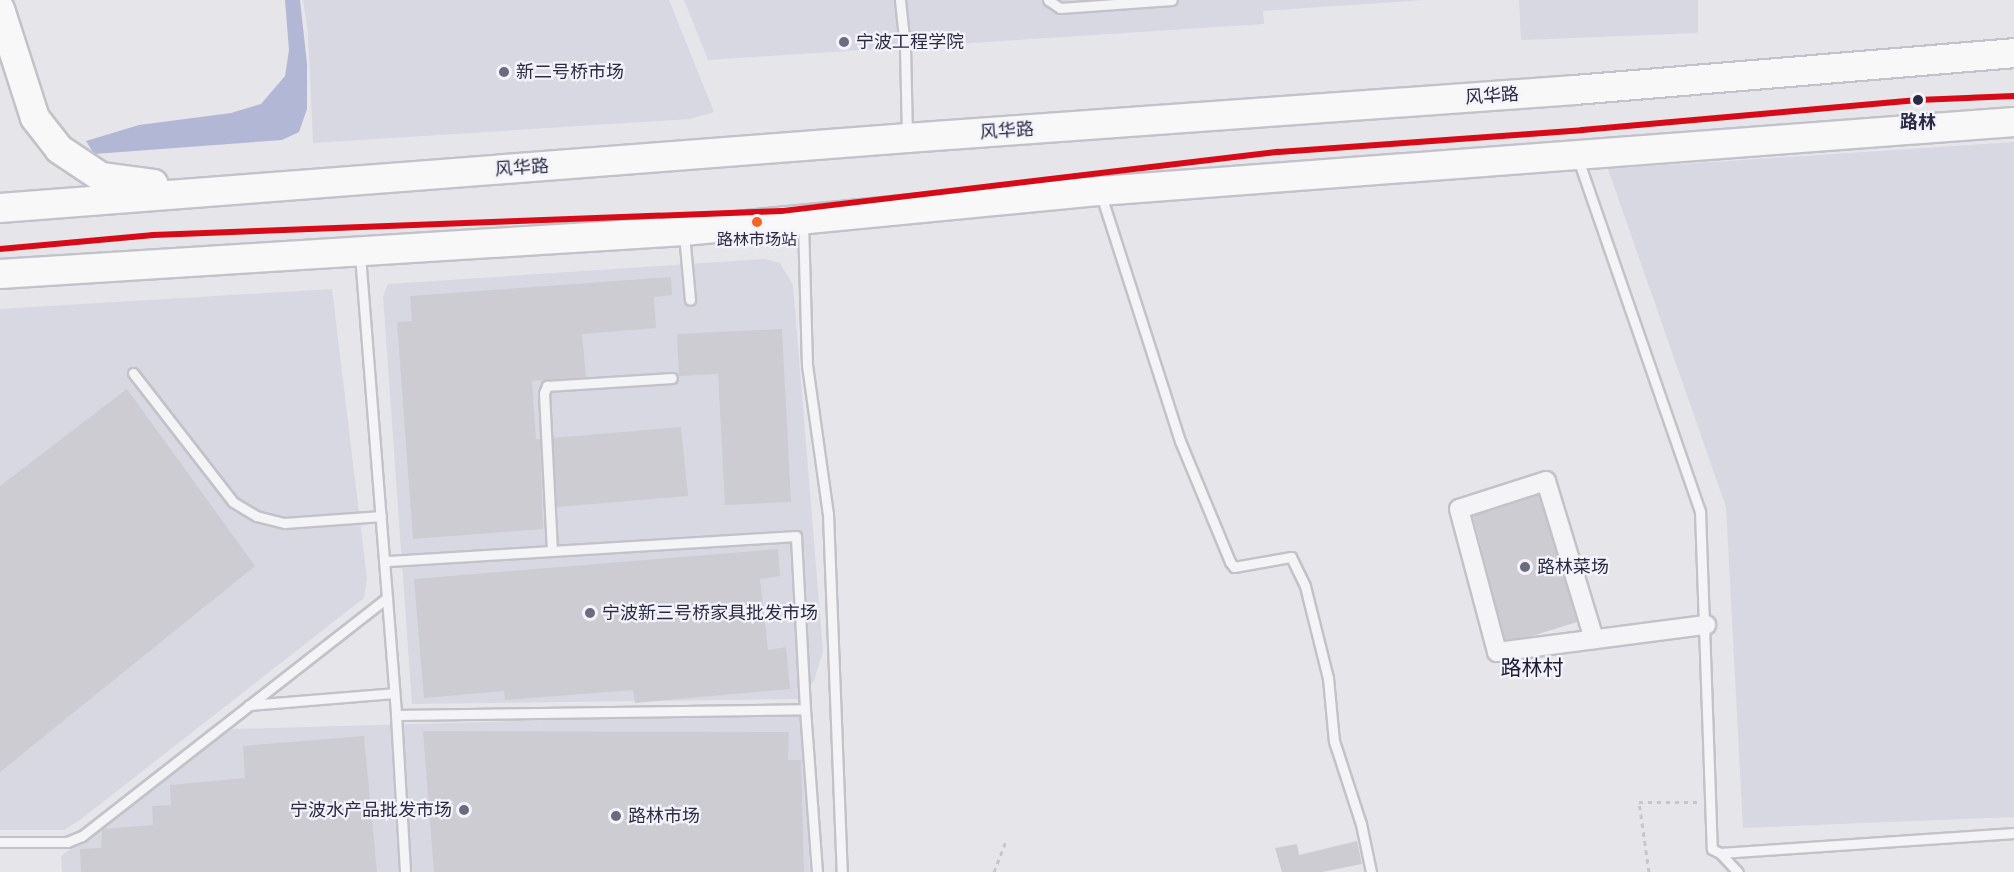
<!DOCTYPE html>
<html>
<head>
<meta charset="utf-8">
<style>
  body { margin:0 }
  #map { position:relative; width:2014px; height:872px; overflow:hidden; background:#e5e5ea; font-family:"Work Sans","Noto Sans SC",sans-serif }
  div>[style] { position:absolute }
  .built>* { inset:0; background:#d8d8e2 }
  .water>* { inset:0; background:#b3b7d6 }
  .building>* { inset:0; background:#ccccd2 }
  .path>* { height:3px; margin-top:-1.5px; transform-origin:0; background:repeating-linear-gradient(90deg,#c6c6cd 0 4.5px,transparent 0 9px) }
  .roads { filter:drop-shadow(2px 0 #c2c2c8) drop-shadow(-2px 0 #c2c2c8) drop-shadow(0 2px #c2c2c8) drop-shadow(0 -2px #c2c2c8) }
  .service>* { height:9px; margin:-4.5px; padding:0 4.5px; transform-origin:4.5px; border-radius:4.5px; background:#f4f4f7 }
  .minor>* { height:18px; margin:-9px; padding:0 9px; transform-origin:9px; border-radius:9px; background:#f4f4f7 }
  .primary>* { height:28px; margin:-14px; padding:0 14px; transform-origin:14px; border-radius:14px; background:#f8f8f8 }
  .metro-1>* { height:6px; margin:-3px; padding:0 3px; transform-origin:3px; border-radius:3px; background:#d60b17 }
  .dots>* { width:16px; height:16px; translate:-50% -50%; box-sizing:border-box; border:3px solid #f3f3f9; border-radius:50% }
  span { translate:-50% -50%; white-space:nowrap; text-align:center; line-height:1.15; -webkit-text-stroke:4.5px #f3f3f9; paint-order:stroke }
  .bus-label { font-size:16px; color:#2a2a45 }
  .poi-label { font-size:18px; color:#2a2a45 }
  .left { translate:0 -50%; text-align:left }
  .right { translate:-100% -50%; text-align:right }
  .street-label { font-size:18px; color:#2a2a45 }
  .stop-label { font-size:18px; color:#2a2a45; font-weight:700 }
  .quarter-label { font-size:21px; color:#1d1c36 }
</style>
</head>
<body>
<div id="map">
  <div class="built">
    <div style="clip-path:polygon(303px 0,669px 0,714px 112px,690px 119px,313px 143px,308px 33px)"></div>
    <div style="clip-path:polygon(684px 0,1424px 0,1263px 11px,1264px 24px,708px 60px)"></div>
    <div style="clip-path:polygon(1519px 0,1698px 0,1698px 33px,1521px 40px)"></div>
    <div style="clip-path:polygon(2014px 142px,2014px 817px,1743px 828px,1726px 507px,1608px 169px)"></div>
    <div style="clip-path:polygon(765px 259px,780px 263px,793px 285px,823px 651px,814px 681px,799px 699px,412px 704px,383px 296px,388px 284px)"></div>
    <div style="clip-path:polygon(332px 289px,367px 579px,364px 598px,80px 820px,64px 830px,0 830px,0 309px)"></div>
    <div style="clip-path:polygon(801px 713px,810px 872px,62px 872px,61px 856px,232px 729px)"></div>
  </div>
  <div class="water">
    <div style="clip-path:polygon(285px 0,300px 0,307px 64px,307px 109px,299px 132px,282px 140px,94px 154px,86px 141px,139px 125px,231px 113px,261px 104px,285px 76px,289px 50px)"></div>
  </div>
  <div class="building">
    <div style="clip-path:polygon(671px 277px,672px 295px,654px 297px,656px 328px,582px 334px,586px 377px,532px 381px,536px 439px,540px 439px,543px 529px,413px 539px,397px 322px,412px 321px,410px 296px)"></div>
    <div style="clip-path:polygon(782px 329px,791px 502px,725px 505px,718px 374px,679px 376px,677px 334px)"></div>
    <div style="clip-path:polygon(127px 389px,255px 566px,0 772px,0 486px)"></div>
    <div style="clip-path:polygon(681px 427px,688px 496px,557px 507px,553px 438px)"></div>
    <div style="clip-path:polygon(1539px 495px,1577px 622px,1529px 637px,1505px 640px,1473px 516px)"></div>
    <div style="clip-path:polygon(778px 549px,780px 576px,760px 579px,768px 650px,786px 647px,790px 689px,635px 703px,633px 690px,505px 700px,504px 691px,424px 698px,414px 579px)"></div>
    <div style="clip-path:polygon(423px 731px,789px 732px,788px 760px,801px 760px,804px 872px,434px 872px)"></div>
    <div style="clip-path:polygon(364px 736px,377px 872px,81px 872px,80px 849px,101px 848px,102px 829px,153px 825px,152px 806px,171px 805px,170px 785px,245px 778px,243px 746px)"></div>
    <div style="clip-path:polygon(1357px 841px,1362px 864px,1322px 872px,1282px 872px,1275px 848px,1297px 844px,1299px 855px)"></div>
  </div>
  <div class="path">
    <div style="left:994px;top:872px;width:34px;rotate:-69deg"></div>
    <div style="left:1649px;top:872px;width:71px;rotate:-98.1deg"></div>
    <div style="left:1639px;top:802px;width:59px"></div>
  </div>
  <div class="roads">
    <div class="service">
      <div style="left:900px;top:0;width:47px;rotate:83.9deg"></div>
      <div style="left:905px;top:47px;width:88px;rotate:88.7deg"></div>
      <div style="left:1048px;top:0;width:14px;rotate:34deg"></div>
      <div style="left:1060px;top:8px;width:112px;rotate:-4.1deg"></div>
      <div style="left:1578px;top:159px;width:373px;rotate:70.9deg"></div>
      <div style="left:1700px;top:511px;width:338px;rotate:88deg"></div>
      <div style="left:1712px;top:849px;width:9px;rotate:27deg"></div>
      <div style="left:1720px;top:853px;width:295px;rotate:-3.9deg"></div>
      <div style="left:1101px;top:195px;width:258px;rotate:72.2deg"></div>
      <div style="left:1180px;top:441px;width:131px;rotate:67.5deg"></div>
      <div style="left:1230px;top:562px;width:6px;rotate:51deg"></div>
      <div style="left:1234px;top:567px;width:58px;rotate:-10deg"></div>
      <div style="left:1291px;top:557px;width:32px;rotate:64deg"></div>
      <div style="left:1305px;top:586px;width:95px;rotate:76deg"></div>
      <div style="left:1328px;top:678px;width:63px;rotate:84.6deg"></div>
      <div style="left:1334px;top:741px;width:87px;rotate:72deg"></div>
      <div style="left:1361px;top:824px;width:49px;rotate:78.2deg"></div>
      <div style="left:803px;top:222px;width:143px;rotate:88.4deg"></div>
      <div style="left:807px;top:365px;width:150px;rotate:82deg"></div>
      <div style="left:828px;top:514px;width:358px;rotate:87.8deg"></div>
      <div style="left:684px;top:234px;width:66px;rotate:84.8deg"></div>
      <div style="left:360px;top:255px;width:461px;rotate:85.5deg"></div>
      <div style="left:396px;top:715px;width:409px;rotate:-0.8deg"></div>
      <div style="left:805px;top:709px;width:173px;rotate:-93deg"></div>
      <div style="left:796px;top:536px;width:412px;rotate:176.5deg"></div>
      <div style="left:133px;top:373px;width:163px;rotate:52.2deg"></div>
      <div style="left:233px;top:502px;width:27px;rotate:31deg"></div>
      <div style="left:256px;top:516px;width:30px;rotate:14deg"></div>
      <div style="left:285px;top:523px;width:96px;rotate:-4.2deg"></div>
      <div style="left:552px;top:551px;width:158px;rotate:-92.9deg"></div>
      <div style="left:544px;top:393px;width:8px;rotate:-67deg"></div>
      <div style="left:547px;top:386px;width:125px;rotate:-3.7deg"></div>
      <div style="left:249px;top:705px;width:145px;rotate:-4.7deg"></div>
      <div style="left:805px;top:709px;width:163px;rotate:85.8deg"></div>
      <div style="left:396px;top:715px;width:157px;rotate:86.7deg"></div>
      <div style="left:0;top:842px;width:67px"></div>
      <div style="left:67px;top:842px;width:16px;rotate:-22deg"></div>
      <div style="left:82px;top:836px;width:387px;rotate:-38deg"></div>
      <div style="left:1720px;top:853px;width:26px;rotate:47deg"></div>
    </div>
    <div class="minor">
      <div style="left:1594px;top:639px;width:165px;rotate:-106.9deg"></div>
      <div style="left:1546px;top:481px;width:91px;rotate:162.2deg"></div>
      <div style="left:1459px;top:509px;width:148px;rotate:75.1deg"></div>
      <div style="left:1497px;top:652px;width:211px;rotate:-7.4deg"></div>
    </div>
    <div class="primary">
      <div style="left:0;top:9px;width:114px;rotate:72.2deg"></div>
      <div style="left:35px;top:118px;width:39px;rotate:52deg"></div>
      <div style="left:59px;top:149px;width:50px;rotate:33.7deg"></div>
      <div style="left:101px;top:177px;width:53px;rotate:7.5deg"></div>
      <div style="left:0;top:208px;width:910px;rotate:-4.41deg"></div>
      <div style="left:907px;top:138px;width:670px;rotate:-4.11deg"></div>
      <div style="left:1575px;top:90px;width:441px;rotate:-4.8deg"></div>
      <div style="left:0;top:274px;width:685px;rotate:-3.6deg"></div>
      <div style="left:684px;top:231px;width:418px;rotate:-5.5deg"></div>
      <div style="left:1100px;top:191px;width:917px;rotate:-4.32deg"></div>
    </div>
  </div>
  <div class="metro-1">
    <div style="left:0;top:249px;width:154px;rotate:-5.2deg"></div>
    <div style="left:153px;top:235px;width:629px;rotate:-2.19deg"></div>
    <div style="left:782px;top:211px;width:499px;rotate:-6.8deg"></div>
    <div style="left:1278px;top:152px;width:305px;rotate:-4.1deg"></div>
    <div style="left:1582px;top:130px;width:337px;rotate:-5.1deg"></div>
    <div style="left:1918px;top:100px;width:96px;rotate:-2.4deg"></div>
  </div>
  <div class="dots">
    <div style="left:844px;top:42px;background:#6b6b7f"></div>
    <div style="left:504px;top:72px;background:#6b6b7f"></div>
    <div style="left:1918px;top:100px;background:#2a2a45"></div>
    <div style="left:757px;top:222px;background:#f26522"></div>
    <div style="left:1525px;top:567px;background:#6b6b7f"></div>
    <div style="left:590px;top:613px;background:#6b6b7f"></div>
    <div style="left:464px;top:810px;background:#6b6b7f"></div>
    <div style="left:616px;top:816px;background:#6b6b7f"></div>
  </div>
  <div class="bus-label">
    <span style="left:757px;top:240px">路林市场站</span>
  </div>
  <div class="poi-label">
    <span class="left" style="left:856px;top:42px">宁波工程学院</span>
    <span class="left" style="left:516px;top:72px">新二号桥市场</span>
    <span class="left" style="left:1537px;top:567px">路林菜场</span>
    <span class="left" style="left:602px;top:613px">宁波新三号桥家具批发市场</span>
    <span class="right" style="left:452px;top:810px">宁波水产品批发市场</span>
    <span class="left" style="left:628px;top:816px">路林市场</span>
  </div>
  <div class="street-label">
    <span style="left:1492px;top:96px;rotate:-4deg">风华路</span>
    <span style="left:1007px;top:131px;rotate:-4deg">风华路</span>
    <span style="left:522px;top:168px;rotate:-4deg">风华路</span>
  </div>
  <div class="stop-label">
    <span style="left:1918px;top:122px">路林</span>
  </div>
  <div class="quarter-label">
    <span style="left:1532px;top:668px">路林村</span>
  </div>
</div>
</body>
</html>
